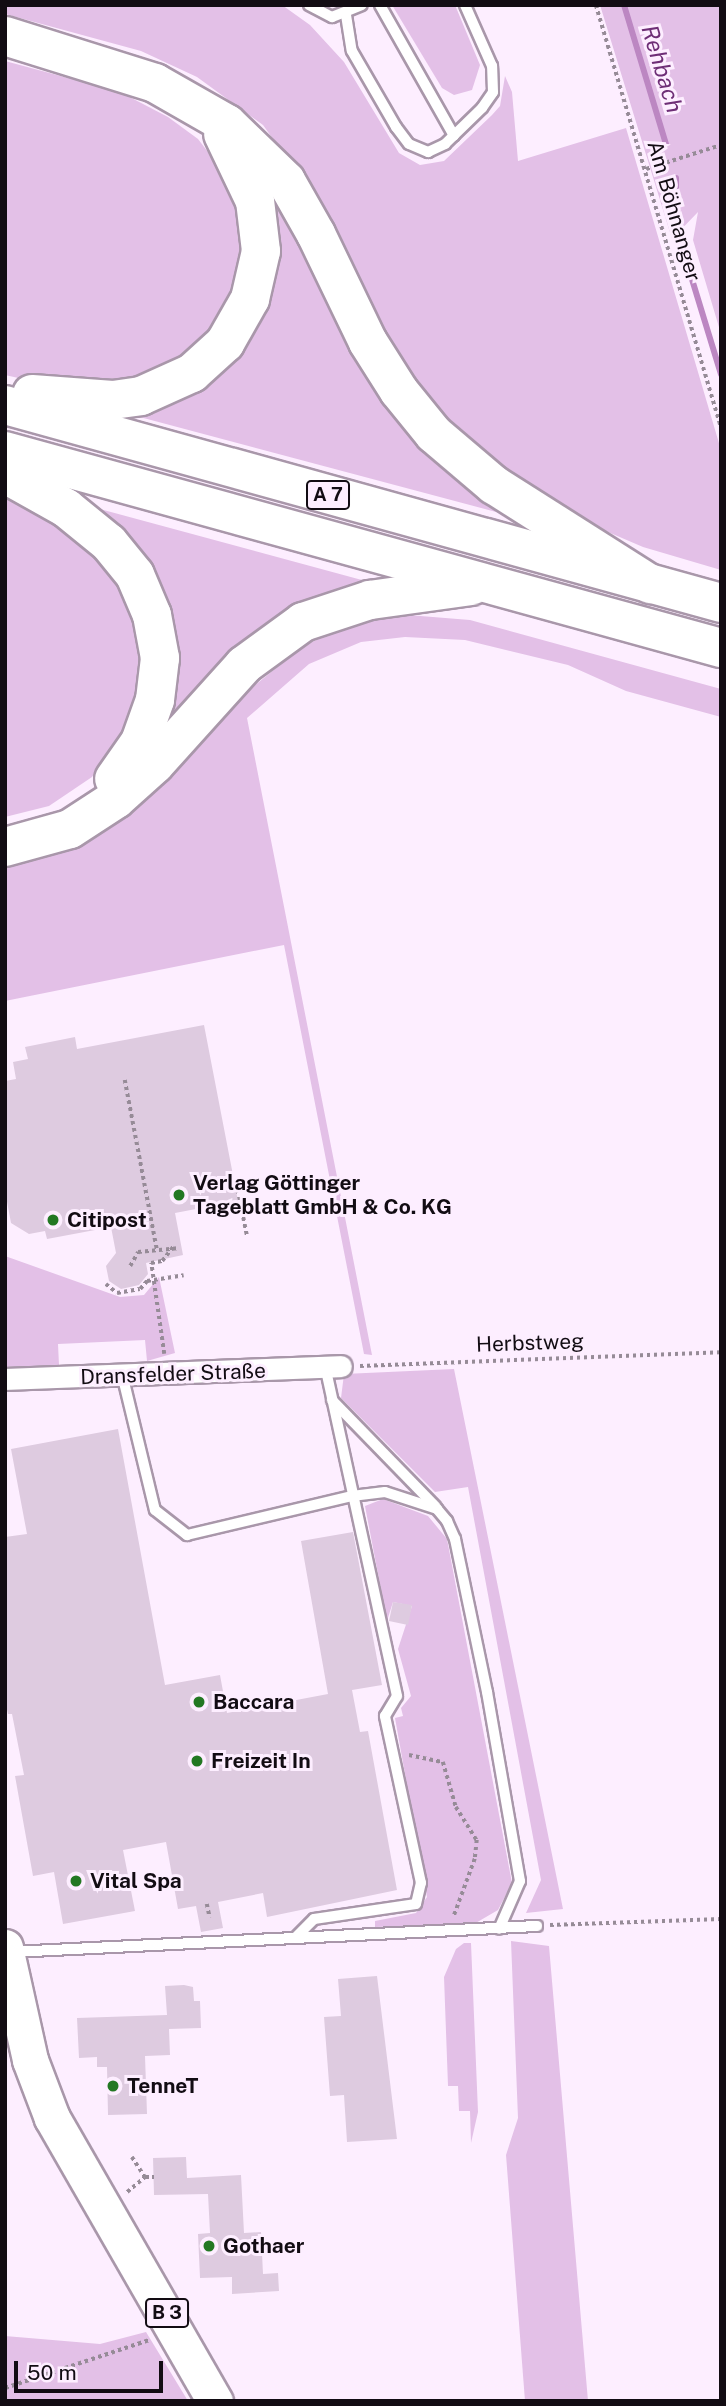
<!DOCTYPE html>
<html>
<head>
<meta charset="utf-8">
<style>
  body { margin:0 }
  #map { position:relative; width:726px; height:2406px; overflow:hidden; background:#fdeeff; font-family:"Public Sans",sans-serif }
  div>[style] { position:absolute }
  .green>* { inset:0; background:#e3c0e7 }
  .stream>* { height:6px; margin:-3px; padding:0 3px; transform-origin:3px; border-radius:3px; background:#bc87c2 }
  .building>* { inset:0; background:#decbe0 }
  .path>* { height:3.5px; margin-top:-1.75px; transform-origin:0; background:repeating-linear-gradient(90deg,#968b97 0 3.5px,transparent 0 7px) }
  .roads { filter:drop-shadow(2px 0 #a997aa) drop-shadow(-2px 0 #a997aa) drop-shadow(0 2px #a997aa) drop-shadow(0 -2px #a997aa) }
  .service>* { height:10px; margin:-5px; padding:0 5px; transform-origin:5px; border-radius:5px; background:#fff }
  .minor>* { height:21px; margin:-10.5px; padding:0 10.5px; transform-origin:10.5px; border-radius:10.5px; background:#fff }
  .primary>* { height:35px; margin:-17.5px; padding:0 17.5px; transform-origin:17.5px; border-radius:17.5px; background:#fff }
  .motorway>* { height:38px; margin:-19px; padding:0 19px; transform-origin:19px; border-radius:19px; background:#fff }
  .dots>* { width:19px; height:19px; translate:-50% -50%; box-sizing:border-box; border:4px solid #fdeeff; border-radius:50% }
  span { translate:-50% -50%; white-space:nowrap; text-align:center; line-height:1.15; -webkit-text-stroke:6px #fdeeff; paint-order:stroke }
  .shield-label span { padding:2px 5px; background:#fdeeff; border:2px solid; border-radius:5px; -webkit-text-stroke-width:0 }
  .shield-label { font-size:19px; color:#120c13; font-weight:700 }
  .street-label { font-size:21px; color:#120c13 }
  .poi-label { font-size:21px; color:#120c13; font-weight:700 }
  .left { translate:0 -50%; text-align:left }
  .water-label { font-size:23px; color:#6e2e76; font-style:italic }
  .frame { position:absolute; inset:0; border:7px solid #120c13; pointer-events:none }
  .scale { position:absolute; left:14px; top:2361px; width:149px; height:32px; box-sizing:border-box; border:4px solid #120c13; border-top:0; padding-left:9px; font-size:21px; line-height:24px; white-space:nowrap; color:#120c13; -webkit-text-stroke:5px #fdeeff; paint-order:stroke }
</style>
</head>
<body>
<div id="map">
  <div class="green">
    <div style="clip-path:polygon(5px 5px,282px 5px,310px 25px,344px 62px,399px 153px,420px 165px,444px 161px,492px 115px,500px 106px,505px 76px,512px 92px,518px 161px,626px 128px,721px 450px,721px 570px,643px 547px,552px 508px,443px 424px,377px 319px,330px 219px,263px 125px,197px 77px,141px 51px,5px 14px)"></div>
    <div style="clip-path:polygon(392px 5px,455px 5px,480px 65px,472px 90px,454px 95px,442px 88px)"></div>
    <div style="clip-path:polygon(600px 5px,721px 5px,721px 334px,693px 240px,698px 212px,672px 239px)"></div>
    <div style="clip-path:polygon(5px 61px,120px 92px,168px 117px,198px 139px,228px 178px,244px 226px,239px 286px,213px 341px,136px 388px,32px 381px,5px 375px)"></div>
    <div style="clip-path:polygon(233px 132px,362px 341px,545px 525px,121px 412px,256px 310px)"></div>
    <div style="clip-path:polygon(5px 492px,44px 512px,114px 571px,141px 630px,142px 675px,131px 720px,92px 777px,49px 806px,5px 817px)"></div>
    <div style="clip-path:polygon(74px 502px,395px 589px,334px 600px,138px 772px,169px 659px)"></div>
    <div style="clip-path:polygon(408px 615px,470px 620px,721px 689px,721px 717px,626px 691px,568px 665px,465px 640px,405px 637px,361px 642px,309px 664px,247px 718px,372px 1355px,364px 1354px,284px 945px,5px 1001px,5px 865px,59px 854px,97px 835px,181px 765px,232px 704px,303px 646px,353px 623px)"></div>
    <div style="clip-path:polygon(5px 1256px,120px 1297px,144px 1295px,159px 1277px,175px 1353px,147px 1361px,145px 1340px,58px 1344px,59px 1365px,5px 1367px)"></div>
    <div style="clip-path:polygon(454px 1369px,563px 1909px,526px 1913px,541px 1880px,468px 1487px,435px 1492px,341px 1398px,344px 1374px)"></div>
    <div style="clip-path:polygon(383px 1499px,428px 1516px,447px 1539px,512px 1883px,498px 1910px,474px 1924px,375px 1927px,375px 1921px,416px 1913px,427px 1897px,395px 1718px,403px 1716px,401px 1708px,411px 1696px,398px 1649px,412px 1606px,393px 1602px,387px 1621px,365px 1506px)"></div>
    <div style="clip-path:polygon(511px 1941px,549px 1946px,588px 2401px,525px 2401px,506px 2155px,518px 2118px)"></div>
    <div style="clip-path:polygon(464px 1943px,471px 1943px,478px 2112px,471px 2143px,470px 2111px,459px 2111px,458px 2086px,448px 2086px,444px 1977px,456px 1949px)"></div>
    <div style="clip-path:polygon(146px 2332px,188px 2401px,5px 2401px,5px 2336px,100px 2344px)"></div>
  </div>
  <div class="stream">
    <div style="left:624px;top:5px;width:145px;rotate:73.2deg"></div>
    <div style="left:676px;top:178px;width:49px;rotate:90deg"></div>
    <div style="left:676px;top:227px;width:154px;rotate:73deg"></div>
  </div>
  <div class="building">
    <div style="clip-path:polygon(204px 1025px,238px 1201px,175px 1213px,183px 1255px,146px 1263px,148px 1274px,139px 1285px,121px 1289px,109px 1281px,106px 1266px,116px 1253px,111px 1227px,47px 1239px,45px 1231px,29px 1234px,11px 1223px,5px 1191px,5px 1081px,16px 1079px,13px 1062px,28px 1059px,25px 1047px,75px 1037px,77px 1049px)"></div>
    <div style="clip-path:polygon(118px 1429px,165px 1685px,220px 1675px,227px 1713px,328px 1694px,301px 1541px,353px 1532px,382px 1685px,352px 1690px,360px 1732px,368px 1731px,397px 1890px,267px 1917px,263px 1893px,218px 1902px,223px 1928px,201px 1932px,196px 1906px,178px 1909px,166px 1842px,123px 1850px,135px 1911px,63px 1924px,54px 1872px,33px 1876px,15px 1776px,24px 1775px,12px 1714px,8px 1714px,5px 1701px,5px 1537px,27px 1534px,11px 1449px)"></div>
    <div style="clip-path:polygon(393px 1602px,412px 1605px,408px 1625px,389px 1621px)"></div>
    <div style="clip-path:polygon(377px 1976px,397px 2139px,347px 2142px,344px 2095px,330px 2096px,324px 2017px,341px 2016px,338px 1979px)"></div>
    <div style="clip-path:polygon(184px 1985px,193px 1987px,194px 2001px,200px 2001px,201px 2028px,169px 2029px,170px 2055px,145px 2056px,147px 2114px,108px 2115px,107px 2067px,97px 2067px,97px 2057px,79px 2058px,77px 2018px,167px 2015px,165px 1986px)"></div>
    <div style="clip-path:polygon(186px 2157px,187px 2178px,241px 2175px,244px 2233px,261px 2232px,263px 2274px,278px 2273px,279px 2291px,232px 2294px,232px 2277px,200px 2278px,198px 2234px,210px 2233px,208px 2194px,154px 2195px,153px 2158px)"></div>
  </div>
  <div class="path">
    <div style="left:596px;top:5px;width:440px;rotate:73.5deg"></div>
    <div style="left:646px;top:169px;width:79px;rotate:-17.7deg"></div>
    <div style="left:125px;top:1080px;width:172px;rotate:79.3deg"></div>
    <div style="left:238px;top:1190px;width:46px;rotate:78.7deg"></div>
    <div style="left:130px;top:1266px;width:16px;rotate:-60deg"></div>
    <div style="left:138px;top:1252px;width:42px;rotate:-5.4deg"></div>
    <div style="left:106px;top:1284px;width:14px;rotate:39deg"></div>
    <div style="left:117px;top:1293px;width:23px;rotate:-10deg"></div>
    <div style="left:140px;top:1289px;width:11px;rotate:-49deg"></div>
    <div style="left:147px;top:1281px;width:37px;rotate:-9deg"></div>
    <div style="left:164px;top:1354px;width:92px;rotate:-98.1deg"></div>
    <div style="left:151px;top:1263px;width:11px;rotate:-10deg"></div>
    <div style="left:162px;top:1261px;width:18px;rotate:-52deg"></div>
    <div style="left:360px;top:1366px;width:361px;rotate:-2.2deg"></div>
    <div style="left:409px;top:1755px;width:35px;rotate:12deg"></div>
    <div style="left:443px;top:1762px;width:47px;rotate:73.9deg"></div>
    <div style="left:456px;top:1807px;width:39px;rotate:58deg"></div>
    <div style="left:477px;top:1840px;width:19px;rotate:96deg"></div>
    <div style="left:475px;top:1859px;width:61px;rotate:110.2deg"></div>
    <div style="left:207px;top:1904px;width:14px;rotate:78deg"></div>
    <div style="left:550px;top:1925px;width:171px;rotate:-2deg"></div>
    <div style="left:132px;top:2157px;width:24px;rotate:57deg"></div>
    <div style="left:127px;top:2192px;width:23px;rotate:-40deg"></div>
    <div style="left:145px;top:2177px;width:9px"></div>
    <div style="left:5px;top:2388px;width:152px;rotate:-18.4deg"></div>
  </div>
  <div class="roads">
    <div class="service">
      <div style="left:309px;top:5px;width:26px;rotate:28deg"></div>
      <div style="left:332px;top:17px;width:32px;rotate:-22deg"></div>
      <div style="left:380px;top:5px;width:150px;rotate:60.5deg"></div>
      <div style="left:346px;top:15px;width:36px;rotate:81deg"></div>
      <div style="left:352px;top:51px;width:88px;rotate:59.9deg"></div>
      <div style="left:396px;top:127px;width:21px;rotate:53deg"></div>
      <div style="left:409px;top:144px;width:21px;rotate:23deg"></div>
      <div style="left:428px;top:152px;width:19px;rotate:-25deg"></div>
      <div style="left:445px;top:144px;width:52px;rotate:-44.2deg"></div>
      <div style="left:482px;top:108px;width:19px;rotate:-55deg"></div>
      <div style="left:493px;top:92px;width:26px;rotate:-92deg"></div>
      <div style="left:492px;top:66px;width:67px;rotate:-113.9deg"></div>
      <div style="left:122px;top:1374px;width:140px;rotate:76.4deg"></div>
      <div style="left:155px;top:1510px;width:41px;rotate:38deg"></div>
      <div style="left:187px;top:1535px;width:170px;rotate:-13.3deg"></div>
      <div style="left:352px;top:1496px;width:33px;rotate:-7deg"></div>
      <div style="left:385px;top:1492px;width:55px;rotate:18.1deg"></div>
      <div style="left:437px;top:1509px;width:16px;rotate:50deg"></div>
      <div style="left:447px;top:1521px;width:20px;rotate:66deg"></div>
      <div style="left:455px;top:1539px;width:156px;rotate:78.2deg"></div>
      <div style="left:487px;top:1692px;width:192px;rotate:80.1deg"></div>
      <div style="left:520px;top:1881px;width:52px;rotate:113.6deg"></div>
      <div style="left:332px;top:1400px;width:148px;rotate:45.8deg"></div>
      <div style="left:295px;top:1938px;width:27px;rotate:-45deg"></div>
      <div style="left:314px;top:1919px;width:103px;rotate:-8.4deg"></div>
      <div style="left:416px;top:1904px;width:22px;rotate:-77deg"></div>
      <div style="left:421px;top:1883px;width:171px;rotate:-102.2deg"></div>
      <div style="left:385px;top:1716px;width:23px;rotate:-59deg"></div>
      <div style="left:397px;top:1696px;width:334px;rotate:-102.3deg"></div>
      <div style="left:12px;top:1952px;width:526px;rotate:-2.84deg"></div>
    </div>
    <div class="minor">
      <div style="left:5px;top:1379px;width:336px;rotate:-2.2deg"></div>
    </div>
    <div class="primary">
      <div style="left:5px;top:1947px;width:116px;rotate:77.5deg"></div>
      <div style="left:30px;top:2060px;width:62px;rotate:69.2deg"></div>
      <div style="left:52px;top:2118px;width:327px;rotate:60.1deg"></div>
    </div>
    <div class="motorway">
      <div style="left:5px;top:36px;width:157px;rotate:17.4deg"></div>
      <div style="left:155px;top:83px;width:83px;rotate:29.7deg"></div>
      <div style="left:227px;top:124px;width:82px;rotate:44deg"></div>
      <div style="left:286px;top:181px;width:61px;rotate:60.5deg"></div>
      <div style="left:316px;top:234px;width:120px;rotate:64.3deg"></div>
      <div style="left:368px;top:342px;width:58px;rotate:57.7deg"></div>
      <div style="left:399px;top:391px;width:55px;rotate:50.9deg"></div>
      <div style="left:434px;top:434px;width:79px;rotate:40.4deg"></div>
      <div style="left:494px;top:485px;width:185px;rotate:32.4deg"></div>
      <div style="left:32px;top:394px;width:81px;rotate:4.2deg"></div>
      <div style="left:113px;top:400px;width:28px;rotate:-8deg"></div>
      <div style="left:141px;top:396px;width:56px;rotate:-24.3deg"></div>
      <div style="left:192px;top:373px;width:45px;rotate:-42.3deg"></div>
      <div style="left:225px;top:343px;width:51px;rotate:-60.4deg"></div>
      <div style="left:250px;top:299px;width:49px;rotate:-77.1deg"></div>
      <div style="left:261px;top:251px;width:50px;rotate:-96.8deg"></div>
      <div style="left:255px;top:201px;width:74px;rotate:-115.5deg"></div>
      <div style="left:5px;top:405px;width:743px;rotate:15.46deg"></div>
      <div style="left:5px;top:451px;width:743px;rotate:15.38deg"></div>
      <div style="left:5px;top:474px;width:70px;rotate:29.1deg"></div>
      <div style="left:66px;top:508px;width:55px;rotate:39.1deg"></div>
      <div style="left:109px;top:543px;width:41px;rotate:50.9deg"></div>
      <div style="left:135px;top:575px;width:43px;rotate:67deg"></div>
      <div style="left:152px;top:615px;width:44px;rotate:79.5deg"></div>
      <div style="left:160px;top:658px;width:42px;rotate:96.8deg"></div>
      <div style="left:155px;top:700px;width:45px;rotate:109.7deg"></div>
      <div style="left:140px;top:742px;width:45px;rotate:125.1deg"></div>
      <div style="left:5px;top:847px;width:67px;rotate:-15.5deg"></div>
      <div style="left:70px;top:829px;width:55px;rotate:-33.1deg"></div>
      <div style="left:116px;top:799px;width:52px;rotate:-41.9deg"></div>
      <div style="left:155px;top:764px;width:133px;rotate:-48deg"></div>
      <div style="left:244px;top:665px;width:73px;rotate:-36.1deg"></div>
      <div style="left:303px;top:622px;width:71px;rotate:-18.2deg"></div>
      <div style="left:370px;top:600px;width:102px;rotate:-7.9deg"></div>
    </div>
  </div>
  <div class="dots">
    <div style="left:179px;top:1195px;background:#237823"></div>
    <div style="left:53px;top:1220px;background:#237823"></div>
    <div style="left:199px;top:1702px;background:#237823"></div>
    <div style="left:197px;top:1761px;background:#237823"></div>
    <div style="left:76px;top:1881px;background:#237823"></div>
    <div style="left:113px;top:2086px;background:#237823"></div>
    <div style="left:209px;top:2246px;background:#237823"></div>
  </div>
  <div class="shield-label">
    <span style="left:328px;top:495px">A 7</span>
    <span style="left:167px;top:2313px">B 3</span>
  </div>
  <div class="street-label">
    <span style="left:674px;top:211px;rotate:74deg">Am Böhnanger</span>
    <span style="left:530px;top:1343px;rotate:-2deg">Herbstweg</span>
    <span style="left:173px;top:1374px;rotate:-2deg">Dransfelder Straße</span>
  </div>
  <div class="poi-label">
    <span class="left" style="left:193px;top:1195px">Verlag Göttinger<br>Tageblatt GmbH &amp; Co. KG</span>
    <span class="left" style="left:67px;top:1220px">Citipost</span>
    <span class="left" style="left:213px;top:1702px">Baccara</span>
    <span class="left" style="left:211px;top:1761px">Freizeit In</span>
    <span class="left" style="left:90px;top:1881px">Vital Spa</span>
    <span class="left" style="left:127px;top:2086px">TenneT</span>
    <span class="left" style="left:223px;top:2246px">Gothaer</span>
  </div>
  <div class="water-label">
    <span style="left:662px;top:69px;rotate:73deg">Rehbach</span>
  </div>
  <div class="frame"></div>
  <div class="scale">50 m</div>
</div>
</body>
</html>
